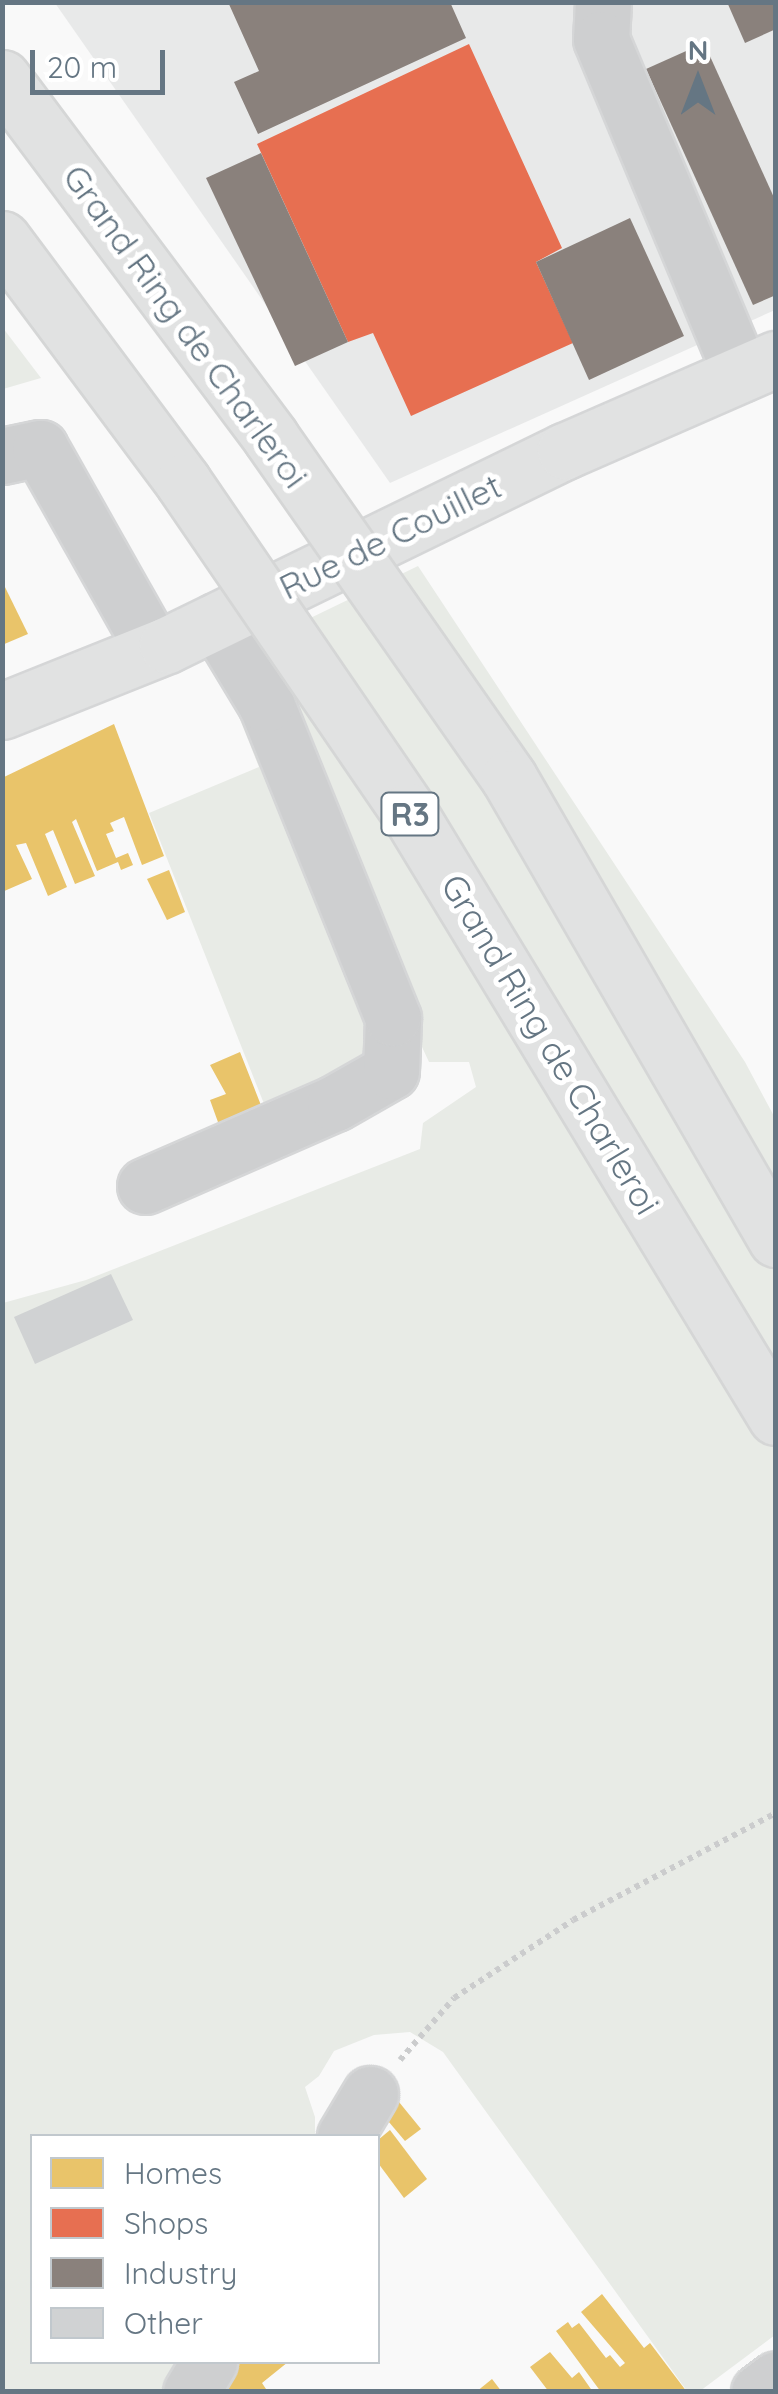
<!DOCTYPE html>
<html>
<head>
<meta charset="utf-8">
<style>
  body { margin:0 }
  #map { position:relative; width:778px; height:2394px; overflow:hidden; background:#f9f9f9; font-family:Quicksand,sans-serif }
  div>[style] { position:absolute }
  .built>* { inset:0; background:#e8e9e9 }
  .green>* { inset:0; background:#e8ebe6 }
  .homes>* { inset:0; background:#e9c46a }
  .shops>* { inset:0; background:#e76f51 }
  .industry>* { inset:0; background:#8a817c }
  .building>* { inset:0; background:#d0d2d3 }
  .path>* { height:6px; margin-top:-3px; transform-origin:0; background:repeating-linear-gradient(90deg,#cbcccd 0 5px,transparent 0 10px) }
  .roads { filter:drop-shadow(2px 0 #d5d6d7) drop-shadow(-2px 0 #d5d6d7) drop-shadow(0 2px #d5d6d7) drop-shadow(0 -2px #d5d6d7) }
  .minor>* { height:55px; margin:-27.5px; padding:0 27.5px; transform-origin:27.5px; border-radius:27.5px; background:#cecfd0 }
  .major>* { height:55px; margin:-27.5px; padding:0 27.5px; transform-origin:27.5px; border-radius:27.5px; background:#e1e2e2 }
  .bridges { filter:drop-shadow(2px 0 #d5d6d6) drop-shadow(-2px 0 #d5d6d6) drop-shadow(0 2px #d5d6d6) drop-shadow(0 -2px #d5d6d6) }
  .highway-bridge>* { height:55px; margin:-27.5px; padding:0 27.5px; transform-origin:27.5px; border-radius:27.5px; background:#e1e2e2 }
  span { translate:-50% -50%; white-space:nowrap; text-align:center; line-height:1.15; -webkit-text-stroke:10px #fff; paint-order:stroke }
  .shield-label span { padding:2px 8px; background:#fff; border:2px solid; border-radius:8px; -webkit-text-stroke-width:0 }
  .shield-label { font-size:32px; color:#657683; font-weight:700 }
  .street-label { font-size:35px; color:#657683 }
  .frame { position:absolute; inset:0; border:5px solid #657683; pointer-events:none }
  .legend { position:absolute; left:30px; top:2134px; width:350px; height:230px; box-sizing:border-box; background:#fff; border:2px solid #c1c8cd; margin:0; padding:12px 18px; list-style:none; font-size:30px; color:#657683 }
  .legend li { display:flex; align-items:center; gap:20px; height:50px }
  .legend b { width:50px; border:2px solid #c1c8cd }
  .north { position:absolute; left:648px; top:30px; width:100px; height:100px; -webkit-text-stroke:8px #fff; paint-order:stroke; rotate:0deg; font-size:28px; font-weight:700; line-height:40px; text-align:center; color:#657683 }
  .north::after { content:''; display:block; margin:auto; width:35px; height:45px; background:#657683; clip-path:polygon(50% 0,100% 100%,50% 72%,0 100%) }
  .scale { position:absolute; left:30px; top:50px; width:135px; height:45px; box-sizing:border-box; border:5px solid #657683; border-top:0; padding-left:12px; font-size:30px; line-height:35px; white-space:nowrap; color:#657683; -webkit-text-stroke:8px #fff; paint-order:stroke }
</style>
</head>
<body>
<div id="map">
  <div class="built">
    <div style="clip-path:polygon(55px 3px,775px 3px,775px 310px,390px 483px)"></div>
  </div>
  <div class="green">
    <div style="clip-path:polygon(2px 328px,3px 328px,41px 378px,3px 389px)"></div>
    <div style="clip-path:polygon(418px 566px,745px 1062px,775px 1118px,775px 2335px,700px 2391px,687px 2391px,443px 2052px,410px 2032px,374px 2035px,334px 2051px,319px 2076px,305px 2087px,315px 2117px,315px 2136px,32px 2136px,32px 2362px,188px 2362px,169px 2391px,3px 2392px,3px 1303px,86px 1280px,420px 1149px,423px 1123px,476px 1087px,469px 1062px,429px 1062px,238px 653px)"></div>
    <div style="clip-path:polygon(232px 667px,364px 1003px,379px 1064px,270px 1119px,149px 813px,259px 767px,221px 672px)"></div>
  </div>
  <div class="homes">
    <div style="clip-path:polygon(2px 581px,28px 634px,2px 645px)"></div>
    <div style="clip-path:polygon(114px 724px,164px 856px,142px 865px,124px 817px,110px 823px,114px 831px,106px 834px,116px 858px,128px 853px,133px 865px,121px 870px,118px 862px,97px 871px,76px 819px,72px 822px,95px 876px,75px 884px,53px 830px,45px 834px,67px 887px,48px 896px,26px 843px,16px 845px,32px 879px,2px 892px,2px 778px)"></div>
    <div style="clip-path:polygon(169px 870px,185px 912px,167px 920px,147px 879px)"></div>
    <div style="clip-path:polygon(240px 1052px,266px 1118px,223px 1136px,210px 1100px,226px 1094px,210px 1065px)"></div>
    <div style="clip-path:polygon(399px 2102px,421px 2129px,405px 2141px,383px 2115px)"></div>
    <div style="clip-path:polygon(390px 2130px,427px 2179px,404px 2198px,378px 2163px,378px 2140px)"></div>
    <div style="clip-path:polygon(602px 2294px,644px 2348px,650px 2343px,687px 2392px,601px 2392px,556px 2331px,568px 2322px,572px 2328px,579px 2323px,606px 2358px,610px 2355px,620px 2367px,625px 2363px,581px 2312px)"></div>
    <div style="clip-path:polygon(550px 2352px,572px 2378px,579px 2372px,593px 2392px,549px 2392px,530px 2367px)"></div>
    <div style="clip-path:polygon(242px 2362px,288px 2362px,262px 2383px,268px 2392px,208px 2392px)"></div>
    <div style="clip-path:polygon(492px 2379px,502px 2392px,476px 2392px)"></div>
  </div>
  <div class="shops">
    <div style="clip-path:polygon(469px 44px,562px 248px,536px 262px,573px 343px,411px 416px,373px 333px,348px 342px,257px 144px)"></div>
  </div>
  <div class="industry">
    <div style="clip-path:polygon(228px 2px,450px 2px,466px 38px,258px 134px,234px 82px,259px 71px)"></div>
    <div style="clip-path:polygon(727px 2px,776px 2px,776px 29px,745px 43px)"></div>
    <div style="clip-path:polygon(704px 43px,776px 202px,776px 295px,753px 305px,646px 69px)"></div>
    <div style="clip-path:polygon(261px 153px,348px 342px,295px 366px,206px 178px)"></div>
    <div style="clip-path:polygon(630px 218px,684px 336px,589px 380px,536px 262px)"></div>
  </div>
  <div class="building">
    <div style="clip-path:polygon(111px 1274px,133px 1320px,35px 1364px,14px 1317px)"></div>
  </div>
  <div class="path">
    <div style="left:400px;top:2060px;width:82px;rotate:-48.9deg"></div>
    <div style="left:454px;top:1998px;width:142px;rotate:-33.2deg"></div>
    <div style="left:573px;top:1920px;width:229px;rotate:-27.8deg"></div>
  </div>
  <div class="roads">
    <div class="minor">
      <div style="left:603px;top:2px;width:37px;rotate:93deg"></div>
      <div style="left:601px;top:39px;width:363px;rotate:67.3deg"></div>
      <div style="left:2px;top:456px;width:39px;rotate:-12deg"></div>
      <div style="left:40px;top:448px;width:232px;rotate:60.6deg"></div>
      <div style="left:145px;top:1186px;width:207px;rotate:-23.6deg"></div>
      <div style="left:335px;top:1103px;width:64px;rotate:-29.7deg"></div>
      <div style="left:391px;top:1071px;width:53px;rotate:-87.8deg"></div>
      <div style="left:393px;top:1018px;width:339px;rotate:-112deg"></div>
      <div style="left:266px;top:704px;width:97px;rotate:-121.1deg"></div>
      <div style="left:345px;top:2136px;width:49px;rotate:-59.2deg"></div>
      <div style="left:191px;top:2392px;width:35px;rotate:-59deg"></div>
      <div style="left:759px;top:2392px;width:21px;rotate:-37deg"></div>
    </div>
    <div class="major">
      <div style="left:2px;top:711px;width:178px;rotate:-21.8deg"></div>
      <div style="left:167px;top:645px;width:443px;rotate:-26deg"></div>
      <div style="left:565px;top:451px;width:230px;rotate:-23.6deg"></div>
    </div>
  </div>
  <div class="bridges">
    <div class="highway-bridge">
      <div style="left:2px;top:78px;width:449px;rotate:53.2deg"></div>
      <div style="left:271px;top:438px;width:415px;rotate:55deg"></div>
      <div style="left:509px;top:778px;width:533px;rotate:59.92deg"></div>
      <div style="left:2px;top:239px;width:303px;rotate:53.3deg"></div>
      <div style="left:183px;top:482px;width:399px;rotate:55.6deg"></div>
      <div style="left:408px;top:811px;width:709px;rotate:58.73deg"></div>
    </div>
  </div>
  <div class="shield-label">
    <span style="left:410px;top:814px">R3</span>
  </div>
  <div class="street-label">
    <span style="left:186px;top:326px;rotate:54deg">Grand Ring de Charleroi</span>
    <span style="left:390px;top:536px;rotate:-26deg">Rue de Couillet</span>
    <span style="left:551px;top:1044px;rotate:59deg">Grand Ring de Charleroi</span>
  </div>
  <div class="frame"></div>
  <ul class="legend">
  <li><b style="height:28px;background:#e9c46a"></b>Homes</li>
  <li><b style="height:28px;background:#e76f51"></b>Shops</li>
  <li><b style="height:28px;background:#8a817c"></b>Industry</li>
  <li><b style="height:28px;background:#d0d2d3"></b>Other</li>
  </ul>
  <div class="north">N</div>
  <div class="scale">20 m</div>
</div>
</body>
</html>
